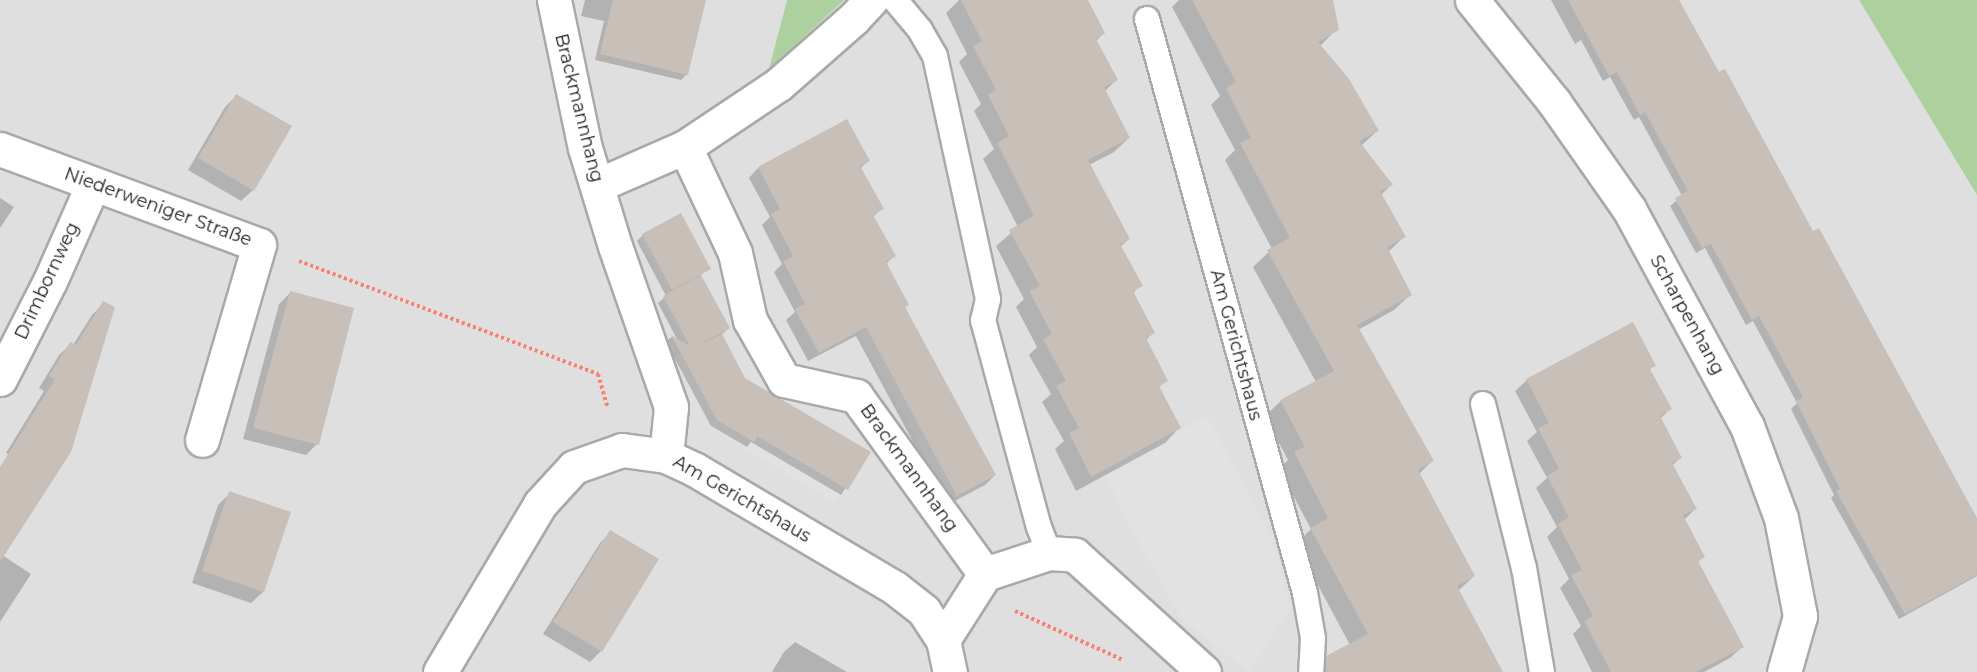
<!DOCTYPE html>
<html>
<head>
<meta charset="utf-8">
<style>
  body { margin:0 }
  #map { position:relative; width:1977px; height:672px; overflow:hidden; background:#f2efe9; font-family:Montserrat,sans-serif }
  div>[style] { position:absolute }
  .residential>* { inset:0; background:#e0dfdf }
  .forest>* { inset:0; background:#add19e }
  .parking>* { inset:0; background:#e2e2e2 }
  .shadow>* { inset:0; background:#0003 }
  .building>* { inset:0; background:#c7bfb8 }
  .path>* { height:4px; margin-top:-2px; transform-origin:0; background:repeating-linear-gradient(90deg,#fa8072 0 3px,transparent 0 6px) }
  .roads { filter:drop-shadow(2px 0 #a9a9a9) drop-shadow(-2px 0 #a9a9a9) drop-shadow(0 2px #a9a9a9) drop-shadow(0 -2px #a9a9a9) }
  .lane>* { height:24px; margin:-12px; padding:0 12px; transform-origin:12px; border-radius:12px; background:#fff }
  .street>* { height:33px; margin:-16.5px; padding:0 16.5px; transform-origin:16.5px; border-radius:16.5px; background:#fff }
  span { translate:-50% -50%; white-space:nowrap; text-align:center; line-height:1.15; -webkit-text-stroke:4.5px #fff; paint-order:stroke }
  .street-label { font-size:18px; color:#222 }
</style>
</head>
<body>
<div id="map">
  <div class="residential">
    <div style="clip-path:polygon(0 0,1977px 0,1977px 672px,0 672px)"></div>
  </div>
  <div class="forest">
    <div style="clip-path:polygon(787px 0,844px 0,769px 69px)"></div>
    <div style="clip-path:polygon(1859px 0,1977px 0,1977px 195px)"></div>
  </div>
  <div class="parking">
    <div style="clip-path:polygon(677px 219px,694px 276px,725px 329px,714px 335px,747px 396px,863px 458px,835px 502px,714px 430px,675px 356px,688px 349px,658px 295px,667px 289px,639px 239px)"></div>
    <div style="clip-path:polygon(905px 307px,996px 475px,950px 499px,859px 334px,866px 327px)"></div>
    <div style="clip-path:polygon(1207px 416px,1273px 540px,1290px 608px,1249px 672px,1182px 619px,1127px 521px,1104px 470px)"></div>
  </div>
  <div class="shadow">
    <div style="clip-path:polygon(585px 0,705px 0,687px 74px,681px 80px,595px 60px,604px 21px,581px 16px)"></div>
    <div style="clip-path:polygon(959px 0,1087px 0,1104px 33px,1096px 41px,1116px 80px,1105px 91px,1129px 138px,1114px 152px,1089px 165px,1129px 239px,1120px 247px,1141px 285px,1133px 293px,1153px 333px,1145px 341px,1166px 380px,1158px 388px,1179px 428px,1165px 443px,1076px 491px,1055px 449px,1064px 441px,1042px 402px,1051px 394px,1029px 355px,1037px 347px,1016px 307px,1024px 299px,996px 246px,1018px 227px,983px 159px,994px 149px,974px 111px,981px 104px,959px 62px,967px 54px,946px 13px)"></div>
    <div style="clip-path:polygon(1179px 0,1331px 0,1337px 29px,1320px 46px,1377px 131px,1361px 146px,1391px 185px,1381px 195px,1404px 237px,1388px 252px,1410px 295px,1394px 310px,1358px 330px,1432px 461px,1419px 474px,1474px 576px,1458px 591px,1502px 672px,1315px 671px,1330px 656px,1350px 645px,1296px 544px,1311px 529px,1279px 469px,1288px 460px,1265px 416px,1281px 401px,1316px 382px,1253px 267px,1272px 249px,1225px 160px,1235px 150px,1211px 105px,1220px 96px,1172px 7px)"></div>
    <div style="clip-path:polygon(1551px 0,1665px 0,1812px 233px,1977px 522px,1977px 576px,1899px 619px,1831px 498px,1834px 495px,1791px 409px,1797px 403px,1753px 321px,1746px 325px,1705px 248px,1696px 253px,1670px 206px,1682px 196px,1639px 117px,1634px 120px,1610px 77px,1603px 81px,1581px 40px,1575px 44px)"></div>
    <div style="clip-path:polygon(236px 96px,253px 190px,241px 201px,188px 170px,225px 107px)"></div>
    <div style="clip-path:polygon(846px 121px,868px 161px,860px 169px,882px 208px,873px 217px,894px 256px,886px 264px,904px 308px,995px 475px,985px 485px,947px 505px,856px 336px,808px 361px,786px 320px,795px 312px,774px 272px,782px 264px,762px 225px,770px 217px,749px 178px,758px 168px)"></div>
    <div style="clip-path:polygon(0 198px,14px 207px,0 228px)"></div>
    <div style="clip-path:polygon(643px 235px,709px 268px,700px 276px,729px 328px,721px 335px,744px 379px,869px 452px,841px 495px,751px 442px,747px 447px,711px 426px,666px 342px,671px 337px,678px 341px,658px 303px,666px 296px,637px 241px)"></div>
    <div style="clip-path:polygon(290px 293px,317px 444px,306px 455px,243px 439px,279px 304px)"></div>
    <div style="clip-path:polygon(104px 303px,2px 555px,31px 574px,0 622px,0 474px,12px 456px,6px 453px,44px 391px,39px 388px,59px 355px,71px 344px,73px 345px,92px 315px)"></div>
    <div style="clip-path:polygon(1654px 365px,1649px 370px,1670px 409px,1660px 419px,1681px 457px,1672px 466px,1695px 509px,1684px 520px,1703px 556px,1698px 562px,1742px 647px,1730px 658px,1704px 672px,1592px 672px,1573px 634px,1581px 626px,1560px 588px,1569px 579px,1547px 537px,1557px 527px,1536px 488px,1547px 478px,1527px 441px,1537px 432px,1515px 391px,1527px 380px)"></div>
    <div style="clip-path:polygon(230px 493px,289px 513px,263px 592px,251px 603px,192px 583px,218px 505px)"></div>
    <div style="clip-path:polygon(611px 532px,601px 651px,590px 662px,543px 634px,600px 543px)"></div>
    <div style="clip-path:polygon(795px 642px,847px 672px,772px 672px,784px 652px)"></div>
  </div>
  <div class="building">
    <div style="clip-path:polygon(613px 0,706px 0,688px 75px,600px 54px)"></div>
    <div style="clip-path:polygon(961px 0,1088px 0,1105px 33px,1096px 39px,1118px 80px,1104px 87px,1130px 138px,1088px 160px,1130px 239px,1120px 244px,1143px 286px,1133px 291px,1155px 333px,1146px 338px,1168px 381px,1159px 386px,1181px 428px,1091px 477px,1069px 433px,1079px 428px,1056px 386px,1066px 381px,1043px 339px,1052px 334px,1029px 291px,1040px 286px,1009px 230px,1034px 216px,997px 143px,1009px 136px,988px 95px,996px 90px,973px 46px,982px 41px)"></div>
    <div style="clip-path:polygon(1192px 0,1333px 0,1339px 30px,1318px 42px,1349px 79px,1379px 131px,1359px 141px,1393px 185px,1380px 191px,1406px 237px,1387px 247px,1412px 295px,1357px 325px,1434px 461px,1418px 470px,1475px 576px,1457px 586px,1503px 672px,1325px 672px,1326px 656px,1368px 634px,1310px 528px,1328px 518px,1294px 452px,1305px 447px,1280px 400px,1334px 371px,1267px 250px,1290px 238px,1240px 143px,1251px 138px,1226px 88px,1236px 82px)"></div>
    <div style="clip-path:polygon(1568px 0,1679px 0,1719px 72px,1725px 69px,1813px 231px,1819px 228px,1977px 518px,1977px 575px,1905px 614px,1836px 491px,1840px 489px,1796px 401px,1803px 397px,1759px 316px,1752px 320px,1711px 244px,1702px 248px,1675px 198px,1688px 191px,1645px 112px,1640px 115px,1617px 72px,1609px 76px)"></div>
    <div style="clip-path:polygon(236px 94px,292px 126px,254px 191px,198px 158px)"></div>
    <div style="clip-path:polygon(847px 119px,870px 161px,860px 166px,884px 209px,873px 215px,896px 256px,886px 262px,909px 305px,905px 307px,996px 475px,957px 496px,866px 327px,819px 353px,795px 309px,805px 304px,783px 261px,793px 256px,771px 214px,780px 209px,758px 167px)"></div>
    <div style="clip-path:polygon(681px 213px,711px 269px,672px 290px,642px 234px)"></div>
    <div style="clip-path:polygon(701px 275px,730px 328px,694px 348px,722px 334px,745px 378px,871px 452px,848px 490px,757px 436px,754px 442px,717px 420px,671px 335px,690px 346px,663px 296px)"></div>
    <div style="clip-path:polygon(290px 291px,354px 308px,319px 445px,253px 428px)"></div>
    <div style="clip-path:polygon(103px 301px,115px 307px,71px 452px,0 562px,0 467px,55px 379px,49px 376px,70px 342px,76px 345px)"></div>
    <div style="clip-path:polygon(1633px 322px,1656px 366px,1650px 369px,1672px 409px,1660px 416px,1682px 458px,1672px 463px,1697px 509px,1683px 515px,1705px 557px,1698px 561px,1744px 647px,1696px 672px,1611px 672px,1584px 621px,1593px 616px,1571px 575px,1582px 570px,1558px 524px,1569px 517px,1547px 476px,1559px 469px,1538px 428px,1549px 423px,1526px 379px)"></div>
    <div style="clip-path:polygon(229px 491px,291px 512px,264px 592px,202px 571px)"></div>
    <div style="clip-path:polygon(610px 530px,659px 559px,602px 652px,553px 622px)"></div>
  </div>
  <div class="path">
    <div style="left:299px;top:261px;width:320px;rotate:20.7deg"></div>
    <div style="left:598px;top:374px;width:35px;rotate:74deg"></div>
    <div style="left:1015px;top:611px;width:119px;rotate:24.4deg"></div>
  </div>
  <div class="roads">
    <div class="lane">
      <div style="left:895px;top:0;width:39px;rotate:50deg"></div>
      <div style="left:920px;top:30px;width:30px;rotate:60deg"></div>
      <div style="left:935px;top:56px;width:249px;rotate:77.7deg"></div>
      <div style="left:988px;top:299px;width:22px;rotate:103deg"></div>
      <div style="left:983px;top:320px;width:214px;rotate:74.9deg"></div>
      <div style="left:1039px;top:527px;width:28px;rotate:69deg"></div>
      <div style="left:1147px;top:19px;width:595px;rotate:74.61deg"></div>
      <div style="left:1305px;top:593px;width:46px;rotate:79.9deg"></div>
      <div style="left:1313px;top:638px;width:34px;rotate:93deg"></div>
      <div style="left:1483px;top:404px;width:169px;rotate:76deg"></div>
      <div style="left:1524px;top:568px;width:106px;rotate:80.2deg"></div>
    </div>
    <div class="street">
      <div style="left:554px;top:0;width:151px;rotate:78.2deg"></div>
      <div style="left:585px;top:148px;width:102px;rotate:73deg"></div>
      <div style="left:615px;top:246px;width:170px;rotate:70.8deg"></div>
      <div style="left:671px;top:407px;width:49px;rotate:95.8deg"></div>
      <div style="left:1472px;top:0;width:131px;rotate:51.2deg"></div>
      <div style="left:1554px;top:102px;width:131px;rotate:55deg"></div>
      <div style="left:1629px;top:209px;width:247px;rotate:61.5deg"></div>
      <div style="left:1747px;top:426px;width:98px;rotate:69.7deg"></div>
      <div style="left:1781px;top:518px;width:100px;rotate:79deg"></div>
      <div style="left:1800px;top:616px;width:58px;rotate:105.9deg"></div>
      <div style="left:685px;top:147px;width:117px;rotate:64.7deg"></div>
      <div style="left:735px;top:253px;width:69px;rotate:77.4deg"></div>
      <div style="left:750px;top:320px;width:69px;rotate:60.5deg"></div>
      <div style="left:784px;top:380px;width:74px;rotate:12.5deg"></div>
      <div style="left:856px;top:396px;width:220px;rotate:54.1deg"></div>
      <div style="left:0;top:149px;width:276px;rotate:20.3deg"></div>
      <div style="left:259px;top:245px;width:203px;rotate:106.3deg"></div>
      <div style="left:598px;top:185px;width:95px;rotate:-23.6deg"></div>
      <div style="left:685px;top:147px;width:113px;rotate:-33.8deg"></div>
      <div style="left:779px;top:84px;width:100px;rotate:-41.3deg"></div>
      <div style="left:854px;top:18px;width:25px;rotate:-47deg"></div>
      <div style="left:0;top:379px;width:110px;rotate:-63deg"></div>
      <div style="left:50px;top:281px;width:106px;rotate:-66.1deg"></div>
      <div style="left:943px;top:640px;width:33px;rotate:78deg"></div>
      <div style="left:440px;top:672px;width:196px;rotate:-59.2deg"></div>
      <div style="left:540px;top:504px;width:50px;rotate:-47.4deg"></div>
      <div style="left:574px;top:467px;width:51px;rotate:-19.5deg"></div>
      <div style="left:622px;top:450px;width:44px;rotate:7.8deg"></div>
      <div style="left:666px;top:456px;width:31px;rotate:25deg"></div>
      <div style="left:694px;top:469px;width:234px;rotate:30.6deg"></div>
      <div style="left:895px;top:588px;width:37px;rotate:38deg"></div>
      <div style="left:924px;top:611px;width:35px;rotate:57deg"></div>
      <div style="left:943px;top:640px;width:78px;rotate:-57.5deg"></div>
      <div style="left:985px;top:574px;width:67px;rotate:-18.2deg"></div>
      <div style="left:1049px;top:553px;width:26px;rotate:4deg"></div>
      <div style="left:1075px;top:555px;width:174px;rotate:42.2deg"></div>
    </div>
  </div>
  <div class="street-label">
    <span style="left:579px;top:108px;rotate:76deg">Brackmannhang</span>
    <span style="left:158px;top:207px;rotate:20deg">Niederweniger Straße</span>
    <span style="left:47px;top:281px;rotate:-65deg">Drimbornweg</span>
    <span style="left:1687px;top:315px;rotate:61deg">Scharpenhang</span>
    <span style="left:1236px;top:345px;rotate:75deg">Am Gerichtshaus</span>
    <span style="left:909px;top:468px;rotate:54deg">Brackmannhang</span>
    <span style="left:742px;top:499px;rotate:30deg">Am Gerichtshaus</span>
  </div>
</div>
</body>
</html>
